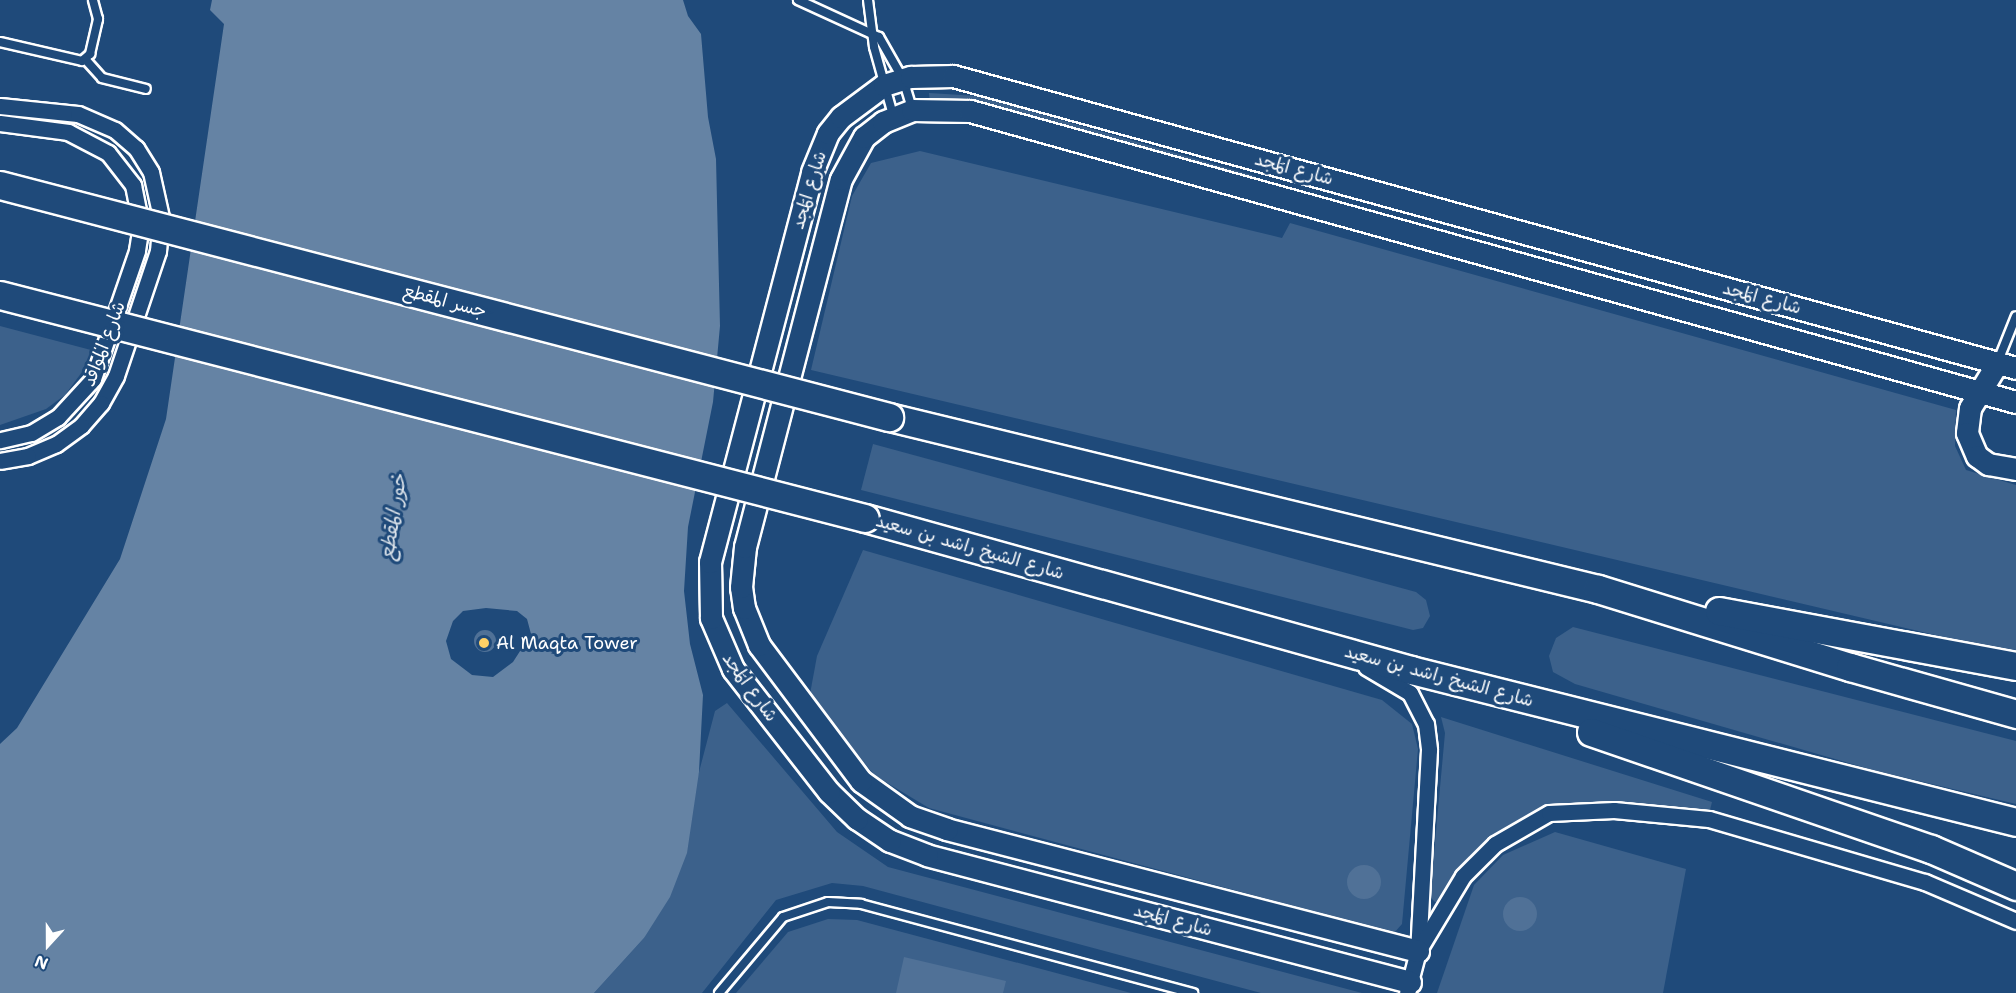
<!DOCTYPE html>
<html>
<head>
<meta charset="utf-8">
<style>
  body { margin:0 }
  #map { position:relative; width:2016px; height:993px; overflow:hidden; background:#1f4a7a; font-family:"Shantell Sans","Playpen Sans Arabic",sans-serif }
  div>[style] { position:absolute }
  .green>* { inset:0; background:#3c618b }
  .water>* { inset:0; background:#6583a4 }
  .building>* { inset:0; background:#507197 }
  .round { border-radius:50% }
  .roads { filter:drop-shadow(2px 0 #fff) drop-shadow(-2px 0 #fff) drop-shadow(0 2px #fff) drop-shadow(0 -2px #fff) }
  .lane>* { height:8px; margin:-4px; padding:0 4px; transform-origin:4px; border-radius:4px; background:#1f4a7a }
  .street>* { height:15px; margin:-7.5px; padding:0 7.5px; transform-origin:7.5px; border-radius:7.5px; background:#1f4a7a }
  .secondary>* { height:21px; margin:-10.5px; padding:0 10.5px; transform-origin:10.5px; border-radius:10.5px; background:#1f4a7a }
  .highway>* { height:27px; margin:-13.5px; padding:0 13.5px; transform-origin:13.5px; border-radius:13.5px; background:#1f4a7a }
  .bridges { filter:drop-shadow(2px 0 #fff) drop-shadow(-2px 0 #fff) drop-shadow(0 2px #fff) drop-shadow(0 -2px #fff) }
  .highway-bridge>* { height:27px; margin:-13.5px; padding:0 13.5px; transform-origin:13.5px; border-radius:13.5px; background:#1f4a7a }
  .dots>* { width:16px; height:16px; translate:-50% -50%; box-sizing:border-box; border:3px solid #1f4a7a; border-radius:50% }
  span { translate:-50% -50%; white-space:nowrap; text-align:center; line-height:1.15; -webkit-text-stroke:6px #1f4a7a; paint-order:stroke }
  .street-label { font-size:18px; color:#fff }
  .poi-label { font-size:18px; color:#fff }
  .left { translate:0 -50%; text-align:left }
  .water-label { font-size:20px; color:#d8e0e8; font-style:italic }
  .north { position:absolute; left:18px; top:915px; width:60px; height:60px; -webkit-text-stroke:4px #1f4a7a; paint-order:stroke; rotate:201deg; font-size:16px; font-weight:700; line-height:24px; text-align:center; color:#fff }
  .north::after { content:''; display:block; margin:auto; width:21px; height:27px; background:#fff; clip-path:polygon(50% 0,100% 100%,50% 72%,0 100%) }
</style>
</head>
<body>
<div id="map">
  <div class="green">
    <div style="clip-path:polygon(929px 93px,978px 96px,1255px 176px,1252px 187px,930px 104px)"></div>
    <div style="clip-path:polygon(920px 151px,1282px 238px,1290px 223px,1956px 410px,1955px 446px,1966px 470px,2016px 485px,2016px 650px,1965px 642px,811px 370px,852px 196px,871px 163px)"></div>
    <div style="clip-path:polygon(0 326px,91px 350px,82px 372px,65px 395px,46px 409px,0 425px)"></div>
    <div style="clip-path:polygon(873px 444px,1416px 592px,1426px 600px,1430px 616px,1423px 628px,1413px 630px,861px 490px)"></div>
    <div style="clip-path:polygon(863px 550px,1382px 700px,1412px 724px,1418px 749px,1402px 924px,1394px 933px,929px 808px,874px 775px,810px 694px,817px 656px)"></div>
    <div style="clip-path:polygon(1573px 627px,2016px 741px,2016px 804px,1873px 770px,1575px 684px,1553px 672px,1549px 656px,1556px 638px)"></div>
    <div style="clip-path:polygon(727px 703px,837px 832px,888px 867px,1362px 993px,1261px 993px,863px 886px,832px 883px,776px 900px,702px 993px,594px 993px,644px 938px,699px 772px,715px 711px)"></div>
    <div style="clip-path:polygon(1441px 717px,1712px 802px,1710px 810px,1546px 804px,1488px 837px,1457px 873px,1442px 901px,1435px 902px,1430px 897px,1445px 733px)"></div>
    <div style="clip-path:polygon(1555px 832px,1686px 869px,1663px 993px,1437px 993px,1474px 885px,1503px 855px)"></div>
    <div style="clip-path:polygon(828px 919px,857px 920px,1131px 993px,736px 993px,788px 932px)"></div>
  </div>
  <div class="water">
    <div style="clip-path:polygon(evenodd,212px 0,683px 0,688px 16px,701px 34px,708px 117px,716px 159px,720px 326px,713px 402px,688px 527px,684px 591px,690px 644px,703px 695px,699px 772px,687px 853px,670px 897px,644px 938px,594px 993px,0 993px,0 744px,17px 728px,120px 559px,166px 419px,224px 24px,210px 10px,212px 0,486px 608px,517px 611px,527px 619px,531px 634px,513px 662px,493px 677px,472px 675px,451px 659px,446px 641px,453px 621px,463px 611px,486px 608px)"></div>
  </div>
  <div class="building">
    <div class="round" style="left:474px;top:630px;width:22px;height:22px"></div>
    <div class="round" style="left:1347px;top:865px;width:34px;height:34px"></div>
    <div class="round" style="left:1503px;top:897px;width:34px;height:34px"></div>
    <div style="clip-path:polygon(904px 957px,1006px 981px,1003px 993px,896px 993px)"></div>
  </div>
  <div class="roads">
    <div class="lane">
      <div style="left:798px;top:0;width:89px;rotate:24.6deg"></div>
      <div style="left:879px;top:37px;width:48px;rotate:60.3deg"></div>
      <div style="left:903px;top:79px;width:30px;rotate:73deg"></div>
      <div style="left:868px;top:0;width:47px;rotate:82.7deg"></div>
      <div style="left:874px;top:47px;width:71px;rotate:74.4deg"></div>
      <div style="left:0;top:42px;width:84px;rotate:13deg"></div>
      <div style="left:82px;top:61px;width:11px;rotate:-41deg"></div>
      <div style="left:90px;top:54px;width:36px;rotate:-77deg"></div>
      <div style="left:98px;top:19px;width:20px;rotate:-105deg"></div>
      <div style="left:85px;top:59px;width:25px;rotate:48deg"></div>
      <div style="left:102px;top:78px;width:45px;rotate:14deg"></div>
      <div style="left:1998px;top:361px;width:48px;rotate:-68.2deg"></div>
      <div style="left:719px;top:993px;width:99px;rotate:-49.9deg"></div>
      <div style="left:783px;top:917px;width:47px;rotate:-18.4deg"></div>
      <div style="left:828px;top:902px;width:33px;rotate:3deg"></div>
      <div style="left:861px;top:904px;width:344px;rotate:15deg"></div>
    </div>
    <div class="street">
      <div style="left:0;top:106px;width:78px;rotate:5.9deg"></div>
      <div style="left:78px;top:114px;width:40px;rotate:23.4deg"></div>
      <div style="left:115px;top:130px;width:28px;rotate:41deg"></div>
      <div style="left:136px;top:148px;width:28px;rotate:58deg"></div>
      <div style="left:151px;top:172px;width:46px;rotate:77.5deg"></div>
      <div style="left:161px;top:217px;width:34px;rotate:95deg"></div>
      <div style="left:158px;top:251px;width:132px;rotate:108.6deg"></div>
      <div style="left:116px;top:376px;width:31px;rotate:119deg"></div>
      <div style="left:101px;top:403px;width:30px;rotate:131deg"></div>
      <div style="left:81px;top:426px;width:31px;rotate:144deg"></div>
      <div style="left:56px;top:444px;width:30px;rotate:157deg"></div>
      <div style="left:28px;top:456px;width:28px;rotate:170deg"></div>
      <div style="left:0;top:123px;width:69px;rotate:7.5deg"></div>
      <div style="left:68px;top:132px;width:45px;rotate:27.7deg"></div>
      <div style="left:108px;top:153px;width:41px;rotate:52deg"></div>
      <div style="left:133px;top:185px;width:41px;rotate:78.7deg"></div>
      <div style="left:141px;top:225px;width:26px;rotate:99deg"></div>
      <div style="left:137px;top:251px;width:135px;rotate:109deg"></div>
      <div style="left:93px;top:379px;width:52px;rotate:132.6deg"></div>
      <div style="left:58px;top:417px;width:31px;rotate:149deg"></div>
      <div style="left:31px;top:433px;width:32px;rotate:167deg"></div>
      <div style="left:1366px;top:667px;width:51px;rotate:30.6deg"></div>
      <div style="left:1410px;top:693px;width:35px;rotate:63deg"></div>
      <div style="left:1426px;top:724px;width:26px;rotate:83deg"></div>
      <div style="left:1429px;top:750px;width:201px;rotate:93.1deg"></div>
      <div style="left:1418px;top:951px;width:43px;rotate:104.7deg"></div>
      <div style="left:1418px;top:951px;width:87px;rotate:-59deg"></div>
      <div style="left:1463px;top:876px;width:45px;rotate:-45deg"></div>
      <div style="left:1495px;top:844px;width:62px;rotate:-29.9deg"></div>
      <div style="left:1549px;top:813px;width:65px;rotate:-2.6deg"></div>
      <div style="left:1614px;top:810px;width:95px;rotate:5.4deg"></div>
      <div style="left:1709px;top:819px;width:225px;rotate:16.3deg"></div>
      <div style="left:1925px;top:882px;width:99px;rotate:23.2deg"></div>
    </div>
    <div class="secondary">
      <div style="left:1998px;top:362px;width:54px;rotate:121.3deg"></div>
      <div style="left:1970px;top:408px;width:25px;rotate:97deg"></div>
      <div style="left:1967px;top:433px;width:25px;rotate:67deg"></div>
      <div style="left:1977px;top:456px;width:14px;rotate:36deg"></div>
      <div style="left:1988px;top:464px;width:28px;rotate:10deg"></div>
      <div style="left:1418px;top:951px;width:487px;rotate:-165.5deg"></div>
      <div style="left:947px;top:829px;width:39px;rotate:-161deg"></div>
      <div style="left:910px;top:816px;width:60px;rotate:-144.5deg"></div>
      <div style="left:861px;top:781px;width:170px;rotate:-126.9deg"></div>
      <div style="left:759px;top:645px;width:40px;rotate:-112deg"></div>
      <div style="left:744px;top:608px;width:21px;rotate:-98deg"></div>
      <div style="left:741px;top:587px;width:40px;rotate:-84.3deg"></div>
      <div style="left:745px;top:547px;width:380px;rotate:-75.4deg"></div>
      <div style="left:841px;top:179px;width:48px;rotate:-61.3deg"></div>
      <div style="left:864px;top:137px;width:24px;rotate:-38deg"></div>
      <div style="left:883px;top:122px;width:31px;rotate:-22deg"></div>
      <div style="left:912px;top:110px;width:58px;rotate:1deg"></div>
      <div style="left:970px;top:111px;width:1086px;rotate:15.55deg"></div>
      <div style="left:1410px;top:982px;width:499px;rotate:-165.3deg"></div>
      <div style="left:927px;top:855px;width:40px;rotate:-159deg"></div>
      <div style="left:890px;top:841px;width:40px;rotate:-146deg"></div>
      <div style="left:857px;top:819px;width:39px;rotate:-136deg"></div>
      <div style="left:829px;top:792px;width:156px;rotate:-128deg"></div>
      <div style="left:733px;top:669px;width:56px;rotate:-113.3deg"></div>
      <div style="left:711px;top:618px;width:56px;rotate:-91deg"></div>
      <div style="left:710px;top:562px;width:403px;rotate:-75.3deg"></div>
      <div style="left:812px;top:172px;width:42px;rotate:-67.7deg"></div>
      <div style="left:828px;top:133px;width:21px;rotate:-51deg"></div>
      <div style="left:841px;top:117px;width:54px;rotate:-36.7deg"></div>
      <div style="left:884px;top:85px;width:28px;rotate:-17deg"></div>
      <div style="left:911px;top:77px;width:42px;rotate:-1.4deg"></div>
      <div style="left:953px;top:76px;width:1102px;rotate:15.36deg"></div>
    </div>
    <div class="highway">
      <div style="left:889px;top:417px;width:730px;rotate:13.64deg"></div>
      <div style="left:1598px;top:589px;width:264px;rotate:17.2deg"></div>
      <div style="left:1850px;top:667px;width:173px;rotate:15.8deg"></div>
      <div style="left:865px;top:518px;width:567px;rotate:15.56deg"></div>
      <div style="left:1411px;top:670px;width:624px;rotate:14.1deg"></div>
      <div style="left:1719px;top:611px;width:302px;rotate:10.5deg"></div>
      <div style="left:1591px;top:732px;width:360px;rotate:19deg"></div>
      <div style="left:1931px;top:849px;width:93px;rotate:23.5deg"></div>
    </div>
  </div>
  <div class="bridges">
    <div class="highway-bridge">
      <div style="left:0;top:185px;width:919px;rotate:14.63deg"></div>
      <div style="left:0;top:295px;width:893px;rotate:14.46deg"></div>
    </div>
  </div>
  <div class="dots">
    <div style="left:484px;top:643px;background:#ffd166"></div>
  </div>
  <div class="street-label">
    <span style="left:1294px;top:169px;rotate:15deg">شارع المَجد</span>
    <span style="left:809px;top:190px;rotate:-73deg">شارع المَجد</span>
    <span style="left:1762px;top:298px;rotate:15deg">شارع المَجد</span>
    <span style="left:445px;top:301px;rotate:15deg">جسر المقطع</span>
    <span style="left:104px;top:344px;rotate:-69deg">شارع المواقد</span>
    <span style="left:970px;top:547px;rotate:16deg">شارع الشيخ راشد بن سعيد</span>
    <span style="left:1439px;top:676px;rotate:15deg">شارع الشيخ راشد بن سعيد</span>
    <span style="left:750px;top:687px;rotate:54deg">شارع المَجد</span>
    <span style="left:1173px;top:920px;rotate:15deg">شارع المَجد</span>
  </div>
  <div class="poi-label">
    <span class="left" style="left:496px;top:643px">Al Maqta Tower</span>
  </div>
  <div class="water-label">
    <span style="left:393px;top:517px;rotate:-81deg">خور المقطع</span>
  </div>
  <div class="north">N</div>
</div>
</body>
</html>
